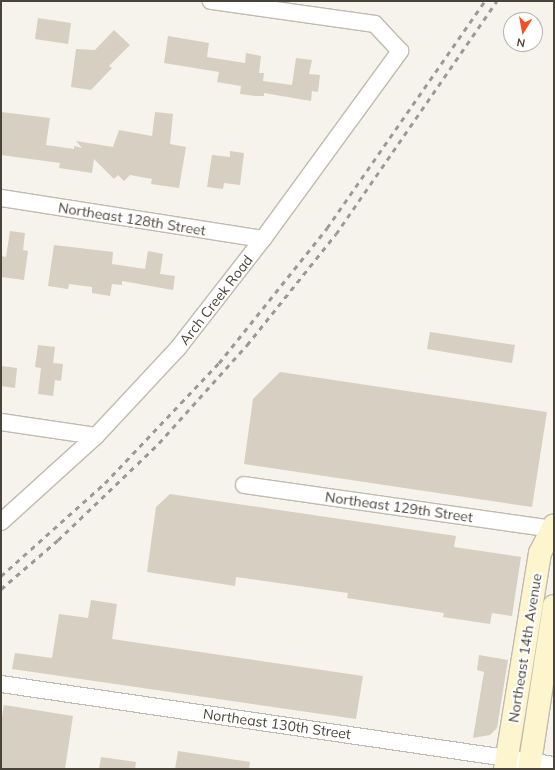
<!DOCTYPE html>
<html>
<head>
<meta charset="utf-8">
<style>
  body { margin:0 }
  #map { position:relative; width:555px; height:770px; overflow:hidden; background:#f5f3eb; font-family:Mulish,sans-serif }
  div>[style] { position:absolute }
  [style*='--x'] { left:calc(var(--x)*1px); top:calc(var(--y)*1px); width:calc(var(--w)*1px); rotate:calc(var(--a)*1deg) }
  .building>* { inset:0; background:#d7cfc1 }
  .roads { filter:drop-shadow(1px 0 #c1bbae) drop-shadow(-1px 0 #c1bbae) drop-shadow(0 1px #c1bbae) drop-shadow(0 -1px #c1bbae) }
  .street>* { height:16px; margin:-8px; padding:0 8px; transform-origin:8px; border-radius:8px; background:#fff }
  .secondary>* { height:22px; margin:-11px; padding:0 11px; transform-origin:11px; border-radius:11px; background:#fdf5cd }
  .rail>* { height:3px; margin-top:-1.5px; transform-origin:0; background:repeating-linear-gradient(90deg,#999 0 5px,transparent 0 10px) }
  span { translate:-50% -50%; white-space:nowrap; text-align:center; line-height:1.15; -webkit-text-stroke:4px #fff; paint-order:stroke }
  .street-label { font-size:14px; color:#494439 }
  .frame { position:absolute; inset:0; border:2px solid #494439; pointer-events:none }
  .north { position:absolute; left:503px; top:12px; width:40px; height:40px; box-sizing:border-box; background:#fff; border:1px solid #b6b4b0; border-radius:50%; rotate:191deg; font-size:11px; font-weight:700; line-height:16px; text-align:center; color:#494439 }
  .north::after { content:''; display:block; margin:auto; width:14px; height:18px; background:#f54f23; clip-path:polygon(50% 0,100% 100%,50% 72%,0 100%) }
</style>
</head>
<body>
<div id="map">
  <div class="building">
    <i style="clip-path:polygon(38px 18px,71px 23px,68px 44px,35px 39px)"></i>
    <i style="clip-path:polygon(114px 30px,130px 45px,109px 66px,112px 68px,91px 90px,71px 87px,76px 49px,95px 50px)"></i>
    <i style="clip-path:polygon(168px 36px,209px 43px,207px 57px,245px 63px,246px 53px,261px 56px,259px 73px,264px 73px,263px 81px,292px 85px,296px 58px,312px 60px,309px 74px,320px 75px,318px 92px,312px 91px,311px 101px,264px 93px,264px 96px,255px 96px,240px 94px,241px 86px,217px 82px,219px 72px,164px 63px)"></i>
    <i style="clip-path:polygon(1px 112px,50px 118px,46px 145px,74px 149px,74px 146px,82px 148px,76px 141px,113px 147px,119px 130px,152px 136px,155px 112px,173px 114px,170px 144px,186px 147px,179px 188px,151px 184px,152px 179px,130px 175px,124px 181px,118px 175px,114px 179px,94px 159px,92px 173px,59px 168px,60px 163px,1px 155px)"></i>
    <i style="clip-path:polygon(230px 151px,244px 153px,240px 185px,224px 183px,223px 189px,207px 187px,212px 155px,230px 157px)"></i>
    <i style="clip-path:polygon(10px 231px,25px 233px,23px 250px,28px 251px,24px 280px,1px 277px,1px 256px,6px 257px)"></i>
    <i style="clip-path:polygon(54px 245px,113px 252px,112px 264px,145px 269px,148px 251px,163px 254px,160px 274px,175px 276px,173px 290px,122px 281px,122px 285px,112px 284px,110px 296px,92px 293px,92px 287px,69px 284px,68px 289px,48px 286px)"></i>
    <i style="clip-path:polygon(430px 332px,515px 345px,512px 363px,427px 349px)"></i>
    <i style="clip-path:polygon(38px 345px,55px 347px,53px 363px,63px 364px,61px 381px,55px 380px,53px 396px,38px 394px,41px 368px,35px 367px)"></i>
    <i style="clip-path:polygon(1px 366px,17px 368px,15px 388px,1px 386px)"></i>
    <i style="clip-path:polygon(280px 372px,547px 412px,532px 507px,244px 464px,253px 399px)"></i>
    <i style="clip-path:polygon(170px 494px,456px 536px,454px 547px,521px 557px,512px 616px,492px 613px,490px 624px,443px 617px,444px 613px,347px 598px,348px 593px,236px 577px,235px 586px,147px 572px,156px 507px)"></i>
    <i style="clip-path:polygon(91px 600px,117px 604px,112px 639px,363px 676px,356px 719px,12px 669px,15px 653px,52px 658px,59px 614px,88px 618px)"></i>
    <i style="clip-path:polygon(479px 655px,508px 660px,497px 728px,490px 735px,473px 738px,484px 672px,477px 670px)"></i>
    <i style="clip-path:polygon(4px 705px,73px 716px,65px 769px,1px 769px,1px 723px)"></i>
    <i style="clip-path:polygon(178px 751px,250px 762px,249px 769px,175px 769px)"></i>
    <i style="clip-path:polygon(101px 757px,136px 762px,135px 769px,99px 769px)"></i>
  </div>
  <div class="roads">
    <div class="street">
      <i style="--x:1;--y:198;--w:265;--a:8.9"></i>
      <i style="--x:1;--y:422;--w:96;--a:8.4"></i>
      <i style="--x:244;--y:485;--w:313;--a:8.1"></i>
      <i style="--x:1;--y:522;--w:128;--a:-42.2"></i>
      <i style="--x:96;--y:436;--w:120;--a:-47"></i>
      <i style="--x:178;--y:348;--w:138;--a:-52.1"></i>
      <i style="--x:263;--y:239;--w:233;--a:-53.9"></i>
      <i style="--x:400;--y:51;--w:37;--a:-133"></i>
      <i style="--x:375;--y:24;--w:166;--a:-172"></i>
      <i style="--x:1;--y:684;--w:559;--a:8.33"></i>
    </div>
    <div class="secondary">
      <i style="--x:505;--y:769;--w:219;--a:-80.8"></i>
      <i style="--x:540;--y:553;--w:31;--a:-63"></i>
      <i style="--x:529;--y:769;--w:165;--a:-81.3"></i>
    </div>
  </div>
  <div class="rail">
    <i style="--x:1;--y:576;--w:140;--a:-41.8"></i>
    <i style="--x:105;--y:483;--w:166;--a:-46.5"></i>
    <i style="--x:219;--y:363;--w:173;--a:-51.3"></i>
    <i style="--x:327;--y:228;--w:277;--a:-55.2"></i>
    <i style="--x:1;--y:589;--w:75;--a:-40.7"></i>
    <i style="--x:58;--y:540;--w:140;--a:-43.8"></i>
    <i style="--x:159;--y:443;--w:132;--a:-48.1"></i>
    <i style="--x:247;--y:345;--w:142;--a:-51.3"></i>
    <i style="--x:336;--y:234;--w:283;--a:-55.4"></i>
  </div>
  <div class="street-label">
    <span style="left:132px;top:219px;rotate:9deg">Northeast 128th Street</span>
    <span style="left:216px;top:300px;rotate:-52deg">Arch Creek Road</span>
    <span style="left:399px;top:507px;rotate:8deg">Northeast 129th Street</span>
    <span style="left:525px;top:648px;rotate:-81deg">Northeast 14th Avenue</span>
    <span style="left:277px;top:724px;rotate:8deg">Northeast 130th Street</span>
  </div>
  <div class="frame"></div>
  <div class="north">N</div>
</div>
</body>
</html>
